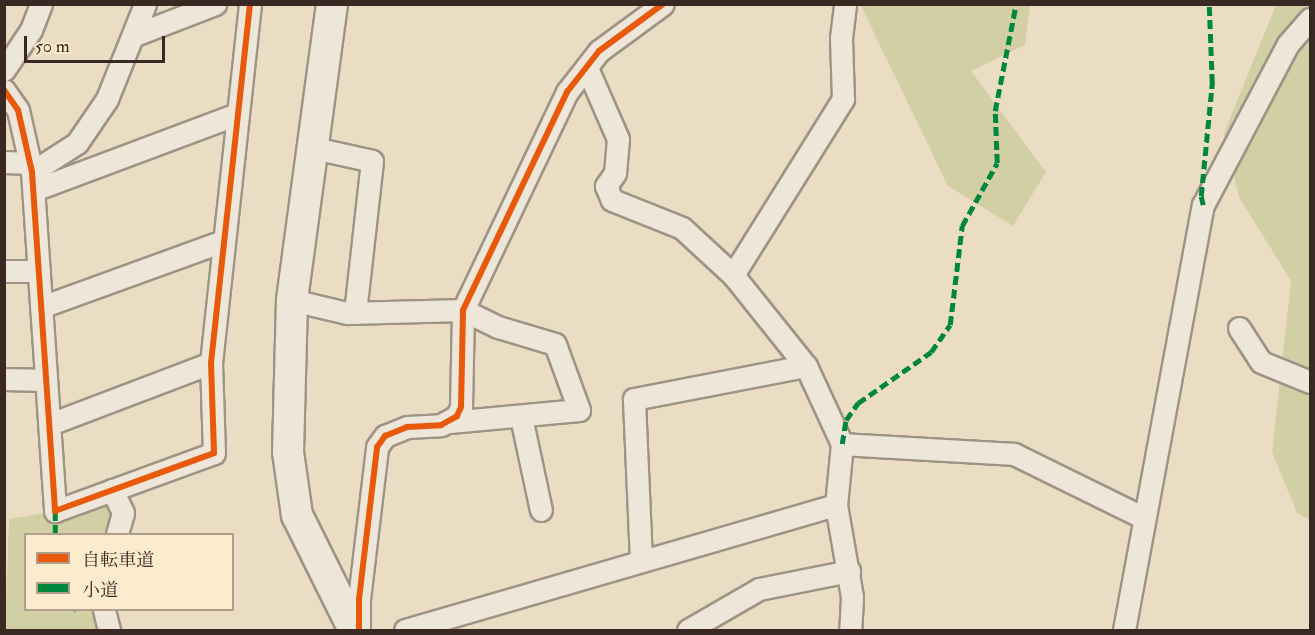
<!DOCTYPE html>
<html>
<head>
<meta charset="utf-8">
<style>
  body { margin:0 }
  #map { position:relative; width:1315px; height:635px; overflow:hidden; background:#ebddc3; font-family:"IM FELL Double Pica","Noto Serif JP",serif }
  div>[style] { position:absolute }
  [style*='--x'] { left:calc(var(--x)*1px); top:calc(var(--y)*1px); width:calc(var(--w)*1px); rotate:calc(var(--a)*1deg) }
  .green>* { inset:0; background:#d2cfa5 }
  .roads { filter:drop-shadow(2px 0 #9e9485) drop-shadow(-2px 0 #9e9485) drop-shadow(0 2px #9e9485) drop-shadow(0 -2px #9e9485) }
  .street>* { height:21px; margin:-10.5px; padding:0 10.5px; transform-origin:10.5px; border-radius:10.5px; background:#ede6d9 }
  .secondary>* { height:30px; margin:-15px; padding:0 15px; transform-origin:15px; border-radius:15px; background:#ede6d9 }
  .quiet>* { height:4.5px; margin-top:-2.25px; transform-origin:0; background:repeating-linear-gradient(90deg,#00873e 0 9px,transparent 0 13.5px) }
  .cycleway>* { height:6px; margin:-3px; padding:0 3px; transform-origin:3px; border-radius:3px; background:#e8590c }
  span { translate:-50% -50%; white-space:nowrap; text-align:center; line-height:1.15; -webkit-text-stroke:4.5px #fcecce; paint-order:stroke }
  .frame { position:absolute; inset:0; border:6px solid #3a2923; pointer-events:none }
  .legend { position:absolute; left:24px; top:533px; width:210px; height:78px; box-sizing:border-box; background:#fcecce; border:2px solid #ae9e8a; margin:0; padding:8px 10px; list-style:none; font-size:18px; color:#3a2923 }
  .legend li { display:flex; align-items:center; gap:12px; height:30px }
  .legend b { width:30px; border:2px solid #ae9e8a }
  .scale { position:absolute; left:24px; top:36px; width:141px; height:27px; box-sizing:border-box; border:3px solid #3a2923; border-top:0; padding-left:8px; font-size:18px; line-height:21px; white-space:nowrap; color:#3a2923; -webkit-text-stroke:4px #fcecce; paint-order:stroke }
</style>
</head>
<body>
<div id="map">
  <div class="green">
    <i style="clip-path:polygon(860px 4px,1030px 5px,1025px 45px,971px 71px,1046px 172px,1013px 226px,948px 186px)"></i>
    <i style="clip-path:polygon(1276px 5px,1310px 5px,1310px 520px,1297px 513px,1272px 452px,1291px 281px,1239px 197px,1224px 133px)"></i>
    <i style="clip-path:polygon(112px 490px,119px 534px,26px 534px,26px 610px,104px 610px,109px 630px,5px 630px,9px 519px,55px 511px)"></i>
  </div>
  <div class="roads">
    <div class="street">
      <i style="--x:135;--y:35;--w:86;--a:-21.2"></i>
      <i style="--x:587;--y:68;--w:77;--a:66.4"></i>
      <i style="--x:618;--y:139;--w:34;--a:95"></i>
      <i style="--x:615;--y:173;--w:16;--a:125"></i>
      <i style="--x:606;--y:186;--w:15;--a:67"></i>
      <i style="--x:612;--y:200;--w:75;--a:21.8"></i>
      <i style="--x:682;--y:228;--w:69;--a:42.7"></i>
      <i style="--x:733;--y:275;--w:117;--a:51.3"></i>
      <i style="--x:806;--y:366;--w:86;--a:65.2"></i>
      <i style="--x:842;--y:444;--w:61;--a:95.6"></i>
      <i style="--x:836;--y:505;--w:93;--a:80.1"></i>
      <i style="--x:852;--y:597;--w:33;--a:93"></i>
      <i style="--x:4;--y:70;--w:48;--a:-56"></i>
      <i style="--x:31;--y:30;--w:28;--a:-69"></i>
      <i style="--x:4;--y:90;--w:24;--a:55"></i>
      <i style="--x:18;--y:110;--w:64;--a:77.3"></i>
      <i style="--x:32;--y:172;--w:340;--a:86.1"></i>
      <i style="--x:55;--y:511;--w:169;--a:-20"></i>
      <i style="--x:214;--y:453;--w:90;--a:-91.9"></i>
      <i style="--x:211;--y:363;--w:361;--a:-83.8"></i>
      <i style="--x:314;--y:148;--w:59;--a:12.6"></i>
      <i style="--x:372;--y:161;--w:153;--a:96.4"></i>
      <i style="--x:4;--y:162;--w:26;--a:2"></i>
      <i style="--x:32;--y:172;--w:54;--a:-32.8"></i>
      <i style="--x:77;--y:143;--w:53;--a:-55.7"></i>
      <i style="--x:107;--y:99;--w:102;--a:-68.2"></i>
      <i style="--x:34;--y:190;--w:215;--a:-20.5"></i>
      <i style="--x:4;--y:271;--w:35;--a:0"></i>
      <i style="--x:733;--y:275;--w:208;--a:-58"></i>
      <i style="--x:843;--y:99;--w:61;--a:-91.9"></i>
      <i style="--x:841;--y:38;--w:34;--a:-83"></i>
      <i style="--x:292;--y:300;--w:57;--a:13.3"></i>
      <i style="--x:347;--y:313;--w:116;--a:-1.5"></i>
      <i style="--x:463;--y:310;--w:39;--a:26"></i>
      <i style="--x:498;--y:327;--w:59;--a:16.6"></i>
      <i style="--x:555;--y:344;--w:70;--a:70"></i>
      <i style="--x:579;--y:410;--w:130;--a:174.7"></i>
      <i style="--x:41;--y:307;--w:194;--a:-19.9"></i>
      <i style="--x:1239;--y:328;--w:40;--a:57.1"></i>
      <i style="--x:1261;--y:362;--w:53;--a:22.2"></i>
      <i style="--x:4;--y:379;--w:42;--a:1.4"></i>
      <i style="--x:521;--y:417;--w:95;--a:77.9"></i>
      <i style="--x:50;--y:424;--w:172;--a:-20.8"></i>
      <i style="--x:842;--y:444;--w:172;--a:3.3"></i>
      <i style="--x:1014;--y:454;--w:145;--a:26.2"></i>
      <i style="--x:112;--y:490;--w:25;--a:64"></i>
      <i style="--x:123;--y:513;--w:22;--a:106"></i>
      <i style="--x:641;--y:561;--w:162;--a:-92.5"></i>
      <i style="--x:634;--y:399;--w:175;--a:-10.9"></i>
      <i style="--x:104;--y:610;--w:21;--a:76"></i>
      <i style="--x:359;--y:630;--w:31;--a:-90"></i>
      <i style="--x:359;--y:599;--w:153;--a:-83.2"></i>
      <i style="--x:377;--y:447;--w:14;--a:-54"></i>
      <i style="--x:385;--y:436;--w:24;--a:-22"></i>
      <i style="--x:407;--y:427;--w:34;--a:-3"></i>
      <i style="--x:441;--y:425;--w:18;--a:-29"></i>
      <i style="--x:457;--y:416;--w:10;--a:-66"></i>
      <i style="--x:461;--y:407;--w:97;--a:-88.8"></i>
      <i style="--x:463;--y:310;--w:242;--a:-64.5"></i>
      <i style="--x:567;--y:92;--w:52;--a:-52"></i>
      <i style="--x:599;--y:51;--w:79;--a:-36.3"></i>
      <i style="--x:405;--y:630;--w:449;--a:-16.2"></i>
      <i style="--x:688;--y:630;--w:82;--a:-30"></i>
      <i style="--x:759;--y:589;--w:92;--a:-11.3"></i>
      <i style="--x:1124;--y:630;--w:432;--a:-79.5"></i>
      <i style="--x:1203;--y:205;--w:182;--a:-62.2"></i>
      <i style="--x:1288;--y:44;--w:33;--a:-49"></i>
    </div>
    <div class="secondary">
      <i style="--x:332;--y:4;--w:299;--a:97.7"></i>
      <i style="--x:292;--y:300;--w:152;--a:91.5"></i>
      <i style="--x:288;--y:452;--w:64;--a:81.9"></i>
      <i style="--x:297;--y:515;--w:128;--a:63.6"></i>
    </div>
  </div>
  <div class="quiet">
    <i style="--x:1203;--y:205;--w:9;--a:-103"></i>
    <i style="--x:1201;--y:196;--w:114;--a:-84.4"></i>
    <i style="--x:1212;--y:83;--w:79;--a:-92.2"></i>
    <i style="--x:842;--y:444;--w:24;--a:-81"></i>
    <i style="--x:846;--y:420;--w:21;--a:-55"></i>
    <i style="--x:858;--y:403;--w:89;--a:-34.9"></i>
    <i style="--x:931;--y:352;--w:33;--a:-55"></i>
    <i style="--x:950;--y:325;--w:100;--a:-83.1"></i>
    <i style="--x:962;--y:226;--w:72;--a:-60.9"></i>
    <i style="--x:997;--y:163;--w:52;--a:-92.2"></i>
    <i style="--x:995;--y:111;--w:109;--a:-78.9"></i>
    <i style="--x:55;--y:534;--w:23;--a:-90"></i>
    <i style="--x:74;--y:610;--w:1;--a:0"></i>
  </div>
  <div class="cycleway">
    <i style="--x:4;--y:90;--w:24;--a:55"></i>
    <i style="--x:18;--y:110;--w:64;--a:77.3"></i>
    <i style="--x:32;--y:172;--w:340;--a:86.1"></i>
    <i style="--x:55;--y:511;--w:169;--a:-20"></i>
    <i style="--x:214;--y:453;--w:90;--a:-91.9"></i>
    <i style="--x:211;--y:363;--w:361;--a:-83.8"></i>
    <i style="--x:359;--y:630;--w:31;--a:-90"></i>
    <i style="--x:359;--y:599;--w:153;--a:-83.2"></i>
    <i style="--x:377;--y:447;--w:14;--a:-54"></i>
    <i style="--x:385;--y:436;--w:24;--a:-22"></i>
    <i style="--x:407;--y:427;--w:34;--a:-3"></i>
    <i style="--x:441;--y:425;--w:18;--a:-29"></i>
    <i style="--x:457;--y:416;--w:10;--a:-66"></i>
    <i style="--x:461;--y:407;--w:97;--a:-88.8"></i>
    <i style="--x:463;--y:310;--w:242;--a:-64.5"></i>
    <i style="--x:567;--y:92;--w:52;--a:-52"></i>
    <i style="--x:599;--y:51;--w:79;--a:-36.3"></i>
  </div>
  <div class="frame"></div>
  <ul class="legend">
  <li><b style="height:8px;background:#e8590c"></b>自転車道</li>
  <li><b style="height:8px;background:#00873e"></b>小道</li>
  </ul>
  <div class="scale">50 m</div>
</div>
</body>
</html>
